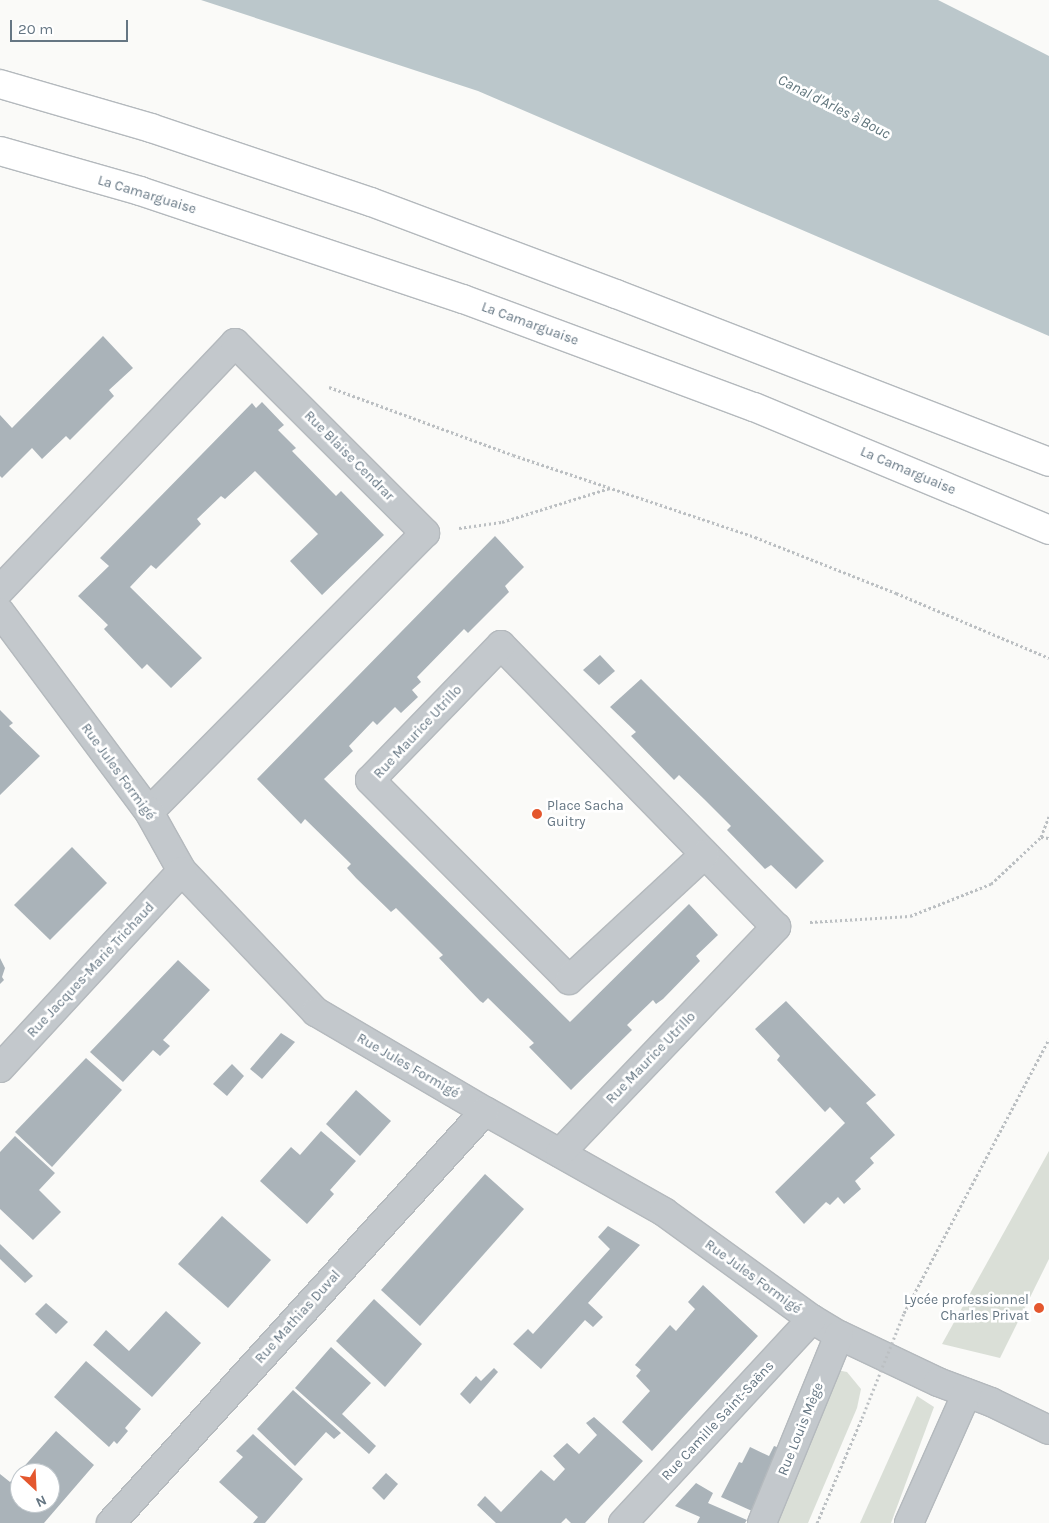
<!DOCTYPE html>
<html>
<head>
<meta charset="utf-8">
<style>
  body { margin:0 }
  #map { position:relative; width:1049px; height:1523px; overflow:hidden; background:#fafaf8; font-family:Karla,sans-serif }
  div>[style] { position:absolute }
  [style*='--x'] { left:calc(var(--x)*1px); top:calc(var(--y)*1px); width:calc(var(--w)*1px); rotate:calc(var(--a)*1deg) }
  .green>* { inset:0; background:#dadfd7 }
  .water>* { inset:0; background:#bbc7cb }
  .building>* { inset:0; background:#aab3b9 }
  .path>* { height:3px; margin-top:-1.5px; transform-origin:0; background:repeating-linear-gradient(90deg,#bbbfc2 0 2.5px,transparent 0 5px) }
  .roads { filter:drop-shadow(1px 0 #b4b9bd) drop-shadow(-1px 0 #b4b9bd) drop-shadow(0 1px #b4b9bd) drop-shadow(0 -1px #b4b9bd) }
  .street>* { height:28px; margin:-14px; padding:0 14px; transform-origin:14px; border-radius:14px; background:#c3c8cc }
  .highway>* { height:28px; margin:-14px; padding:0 14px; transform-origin:14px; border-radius:14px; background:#fff }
  .path-bridge>* { height:3px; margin-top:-1.5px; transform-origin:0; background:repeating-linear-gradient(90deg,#bbbfc2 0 2.5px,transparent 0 5px) }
  .dots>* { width:14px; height:14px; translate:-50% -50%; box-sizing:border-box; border:2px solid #fff; border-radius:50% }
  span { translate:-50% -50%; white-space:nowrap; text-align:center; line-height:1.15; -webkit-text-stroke:5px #fff; paint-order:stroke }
  .street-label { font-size:14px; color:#657683 }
  .poi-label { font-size:14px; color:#657683 }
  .left { translate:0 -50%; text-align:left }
  .right { translate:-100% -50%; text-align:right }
  .water-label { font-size:15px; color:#60757c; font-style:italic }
  .north { position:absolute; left:10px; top:1463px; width:50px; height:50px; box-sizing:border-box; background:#fff; border:1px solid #c1c8cd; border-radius:50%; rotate:155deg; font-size:14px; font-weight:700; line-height:20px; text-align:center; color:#657683 }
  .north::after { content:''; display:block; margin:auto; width:18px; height:22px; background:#e4572e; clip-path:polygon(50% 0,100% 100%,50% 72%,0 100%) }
  .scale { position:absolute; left:10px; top:20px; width:118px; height:22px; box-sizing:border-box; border:2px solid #657683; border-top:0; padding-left:6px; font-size:15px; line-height:18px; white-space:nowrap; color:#657683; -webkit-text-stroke:4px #fff; paint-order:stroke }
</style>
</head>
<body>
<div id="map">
  <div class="green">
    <i style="clip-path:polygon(1049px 1151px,1049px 1259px,1000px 1358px,942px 1344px)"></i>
    <i style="clip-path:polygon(837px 1370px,847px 1372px,861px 1389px,857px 1408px,808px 1523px,772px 1523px)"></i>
    <i style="clip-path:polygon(917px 1396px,934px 1407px,891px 1523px,860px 1523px)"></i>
  </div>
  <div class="water">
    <i style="clip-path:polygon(201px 0,938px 0,1049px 56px,1049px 336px,478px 91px)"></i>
  </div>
  <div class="building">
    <i style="clip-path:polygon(103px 336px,133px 368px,109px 390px,114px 396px,70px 440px,66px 436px,42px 459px,32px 448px,2px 478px,0 476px,0 415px,12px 428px)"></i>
    <i style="clip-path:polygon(262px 402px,284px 425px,278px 430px,296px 448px,292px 451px,336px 496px,341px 491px,384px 535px,322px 595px,290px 561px,318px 534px,255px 471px,225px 499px,221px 496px,197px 519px,201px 524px,156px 569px,151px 565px,130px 587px,202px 658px,171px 688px,147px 664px,142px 669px,104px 629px,108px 625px,78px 596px,109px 566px,100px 558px,252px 403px,256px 408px)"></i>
    <i style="clip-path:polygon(495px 536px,524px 567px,505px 586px,509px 592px,468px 633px,464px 629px,417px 677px,421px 682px,412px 690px,418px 697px,401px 713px,395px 707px,377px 725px,373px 721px,349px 746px,353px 751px,324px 779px,570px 1022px,689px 904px,718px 935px,696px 956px,700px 961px,663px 999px,656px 1004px,653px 1000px,627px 1025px,632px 1030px,571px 1090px,529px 1047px,534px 1043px,488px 998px,483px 1003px,480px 1001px,439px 958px,443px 955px,396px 908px,391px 912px,356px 878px,347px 868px,351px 864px,305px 819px,301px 824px,257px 779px)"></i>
    <i style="clip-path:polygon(600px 655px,615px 671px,599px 685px,583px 670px)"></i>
    <i style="clip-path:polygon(641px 679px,824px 861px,796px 889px,771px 865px,765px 869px,727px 830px,731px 826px,704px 799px,679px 775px,674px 780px,631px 736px,636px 732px,610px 707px)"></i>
    <i style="clip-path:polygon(0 710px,13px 723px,9px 726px,40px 756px,0 795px)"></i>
    <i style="clip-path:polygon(72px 847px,107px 883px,50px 940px,14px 905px)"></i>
    <i style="clip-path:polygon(0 958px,5px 968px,2px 977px,4px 980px,0 984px)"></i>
    <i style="clip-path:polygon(178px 960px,210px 990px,163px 1040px,170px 1046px,160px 1056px,153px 1050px,123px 1082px,90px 1052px)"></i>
    <i style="clip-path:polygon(786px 1001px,876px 1095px,866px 1103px,895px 1135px,870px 1158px,874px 1163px,855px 1181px,861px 1189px,844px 1204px,838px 1197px,830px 1205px,826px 1202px,804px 1224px,775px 1192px,845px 1123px,830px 1107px,825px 1112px,777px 1060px,780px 1056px,755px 1029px)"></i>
    <i style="clip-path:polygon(281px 1033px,295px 1042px,262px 1079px,250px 1069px)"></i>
    <i style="clip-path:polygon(86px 1058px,122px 1090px,52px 1167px,15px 1132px)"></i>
    <i style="clip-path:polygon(232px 1064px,244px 1076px,227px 1096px,213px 1084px)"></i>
    <i style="clip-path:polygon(356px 1090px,391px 1121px,360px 1156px,326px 1124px)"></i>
    <i style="clip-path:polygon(321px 1131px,356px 1161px,330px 1190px,334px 1194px,307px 1224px,260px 1181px,291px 1147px,300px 1155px)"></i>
    <i style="clip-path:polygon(15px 1136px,55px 1173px,39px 1190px,61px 1212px,33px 1240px,0 1209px,0 1152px)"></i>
    <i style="clip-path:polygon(485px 1174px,524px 1209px,420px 1326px,381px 1290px)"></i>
    <i style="clip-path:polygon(222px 1216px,271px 1260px,228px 1308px,178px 1264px)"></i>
    <i style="clip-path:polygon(608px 1226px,640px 1245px,588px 1303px,603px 1317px,593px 1327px,585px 1320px,541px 1369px,513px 1344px,528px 1329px,533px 1334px,610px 1249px,598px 1237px)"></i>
    <i style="clip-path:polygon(0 1244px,33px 1276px,25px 1283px,0 1259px)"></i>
    <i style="clip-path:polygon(703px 1285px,758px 1336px,652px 1451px,622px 1422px,650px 1391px,636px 1376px,641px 1370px,635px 1365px,670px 1325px,676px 1331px,695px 1309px,688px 1302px)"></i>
    <i style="clip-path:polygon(374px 1299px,422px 1344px,385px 1387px,336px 1341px)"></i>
    <i style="clip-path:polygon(46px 1303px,68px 1322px,56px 1334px,35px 1314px)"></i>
    <i style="clip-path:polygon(166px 1311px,201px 1343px,152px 1397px,93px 1345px,106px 1330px,129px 1351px)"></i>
    <i style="clip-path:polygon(331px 1347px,371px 1383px,342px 1414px,376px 1446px,369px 1454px,295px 1388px)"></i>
    <i style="clip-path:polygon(86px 1361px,141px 1409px,125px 1428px,128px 1431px,117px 1444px,114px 1441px,109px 1447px,54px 1397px)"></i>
    <i style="clip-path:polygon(494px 1368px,498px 1372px,470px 1404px,460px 1394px,476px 1376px,481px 1381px)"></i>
    <i style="clip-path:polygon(293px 1390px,341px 1433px,334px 1439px,326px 1432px,295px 1466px,257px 1429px)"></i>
    <i style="clip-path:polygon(594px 1417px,643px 1461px,585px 1523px,571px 1523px,566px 1518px,561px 1523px,496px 1523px,477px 1505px,485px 1496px,501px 1512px,541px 1470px,554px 1481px,565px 1469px,553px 1456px,567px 1443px,579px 1454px,597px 1435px,586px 1423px)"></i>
    <i style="clip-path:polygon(evenodd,56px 1431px,94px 1465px,44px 1523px,0 1523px,0 1474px,10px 1482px,56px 1431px,20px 1473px,50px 1473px,50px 1503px,20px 1503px,20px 1473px)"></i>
    <i style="clip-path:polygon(253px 1434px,303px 1479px,265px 1523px,253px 1523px,258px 1517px,219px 1482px,243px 1457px,236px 1451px)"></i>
    <i style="clip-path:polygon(774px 1446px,780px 1448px,752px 1511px,721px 1497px,739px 1462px,742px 1463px,750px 1447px,769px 1456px)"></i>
    <i style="clip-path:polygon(386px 1473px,398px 1484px,384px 1500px,372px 1488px)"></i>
    <i style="clip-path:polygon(696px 1483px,713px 1493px,708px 1503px,747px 1520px,745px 1523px,697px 1523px,700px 1517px,675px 1506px)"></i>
  </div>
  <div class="path">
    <i style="--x:329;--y:387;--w:196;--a:20.3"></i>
    <i style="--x:513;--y:455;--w:256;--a:18.7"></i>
    <i style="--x:755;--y:537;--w:152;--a:21.7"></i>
    <i style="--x:896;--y:593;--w:166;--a:23"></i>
    <i style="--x:459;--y:528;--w:43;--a:-7.9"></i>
    <i style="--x:502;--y:522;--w:113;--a:-17.5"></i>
    <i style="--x:1041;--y:837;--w:22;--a:-69"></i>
    <i style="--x:810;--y:922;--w:100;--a:-3.4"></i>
    <i style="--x:910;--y:916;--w:87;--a:-21.6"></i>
    <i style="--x:991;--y:884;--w:69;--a:-43.2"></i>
    <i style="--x:1041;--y:837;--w:8;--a:7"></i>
    <i style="--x:904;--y:1313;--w:310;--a:-62.1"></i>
    <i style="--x:817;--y:1523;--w:114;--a:-66.8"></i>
  </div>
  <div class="roads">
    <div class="street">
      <i style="--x:0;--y:590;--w:341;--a:-46.4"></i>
      <i style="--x:235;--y:343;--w:269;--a:45"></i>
      <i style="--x:425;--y:533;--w:392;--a:134.7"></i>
      <i style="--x:0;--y:612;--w:249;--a:53.3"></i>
      <i style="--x:149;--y:812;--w:68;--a:60.8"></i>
      <i style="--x:182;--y:871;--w:195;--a:46.5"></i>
      <i style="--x:316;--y:1012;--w:196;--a:30.4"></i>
      <i style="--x:485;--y:1111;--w:206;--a:29.4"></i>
      <i style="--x:664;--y:1212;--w:183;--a:35.9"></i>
      <i style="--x:812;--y:1319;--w:31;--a:31"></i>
      <i style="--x:839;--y:1335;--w:110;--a:25.4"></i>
      <i style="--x:938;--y:1382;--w:57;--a:20.7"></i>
      <i style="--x:991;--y:1402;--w:64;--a:25.8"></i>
      <i style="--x:0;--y:1068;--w:268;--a:-47.3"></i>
      <i style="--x:560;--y:1153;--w:313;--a:-46.3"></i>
      <i style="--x:776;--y:927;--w:394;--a:-134.3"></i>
      <i style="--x:501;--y:645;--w:188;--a:134.1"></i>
      <i style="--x:370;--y:780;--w:282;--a:45.1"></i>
      <i style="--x:569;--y:980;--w:185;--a:-42.8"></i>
      <i style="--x:111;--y:1523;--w:556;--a:-47.77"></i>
      <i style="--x:623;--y:1523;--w:278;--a:-47.2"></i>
      <i style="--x:762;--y:1523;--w:203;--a:-67.7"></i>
      <i style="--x:909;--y:1523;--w:142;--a:-66"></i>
    </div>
    <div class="highway">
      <i style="--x:0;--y:84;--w:157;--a:16.2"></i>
      <i style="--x:151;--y:128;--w:232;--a:18.6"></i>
      <i style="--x:371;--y:202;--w:262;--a:20.6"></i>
      <i style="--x:616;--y:294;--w:464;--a:21.2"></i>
      <i style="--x:0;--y:151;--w:146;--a:15.9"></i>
      <i style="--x:140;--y:191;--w:341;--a:18.5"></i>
      <i style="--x:463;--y:299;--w:310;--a:20.4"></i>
      <i style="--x:754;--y:407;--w:320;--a:22.6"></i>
    </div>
  </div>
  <div class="path-bridge">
    <i style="--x:862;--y:1418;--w:113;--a:-68.2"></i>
  </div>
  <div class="dots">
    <i style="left:537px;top:814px;background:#e4572e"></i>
    <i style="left:1039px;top:1308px;background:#e4572e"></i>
  </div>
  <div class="street-label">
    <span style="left:147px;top:195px;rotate:17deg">La Camarguaise</span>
    <span style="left:530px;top:324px;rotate:20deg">La Camarguaise</span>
    <span style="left:349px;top:456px;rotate:45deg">Rue Blaise Cendrar</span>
    <span style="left:908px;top:471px;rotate:23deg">La Camarguaise</span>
    <span style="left:418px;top:732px;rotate:-47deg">Rue Maurice Utrillo</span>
    <span style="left:118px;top:772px;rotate:54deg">Rue Jules Formigé</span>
    <span style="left:91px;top:970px;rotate:-47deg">Rue Jacques-Marie Trichaud</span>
    <span style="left:651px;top:1058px;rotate:-46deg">Rue Maurice Utrillo</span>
    <span style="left:408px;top:1066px;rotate:30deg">Rue Jules Formigé</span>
    <span style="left:753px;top:1277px;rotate:36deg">Rue Jules Formigé</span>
    <span style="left:298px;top:1317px;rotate:-48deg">Rue Mathias Duval</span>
    <span style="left:718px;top:1421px;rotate:-47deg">Rue Camille Saint-Saëns</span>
    <span style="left:801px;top:1429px;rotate:-68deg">Rue Louis Mège</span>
  </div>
  <div class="poi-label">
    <span class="left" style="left:547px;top:814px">Place Sacha<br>Guitry</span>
    <span class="right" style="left:1029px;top:1308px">Lycée professionnel<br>Charles Privat</span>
  </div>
  <div class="water-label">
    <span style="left:834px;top:107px;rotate:27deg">Canal d'Arles à Bouc</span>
  </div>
  <div class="north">N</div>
  <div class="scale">20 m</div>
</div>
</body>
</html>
